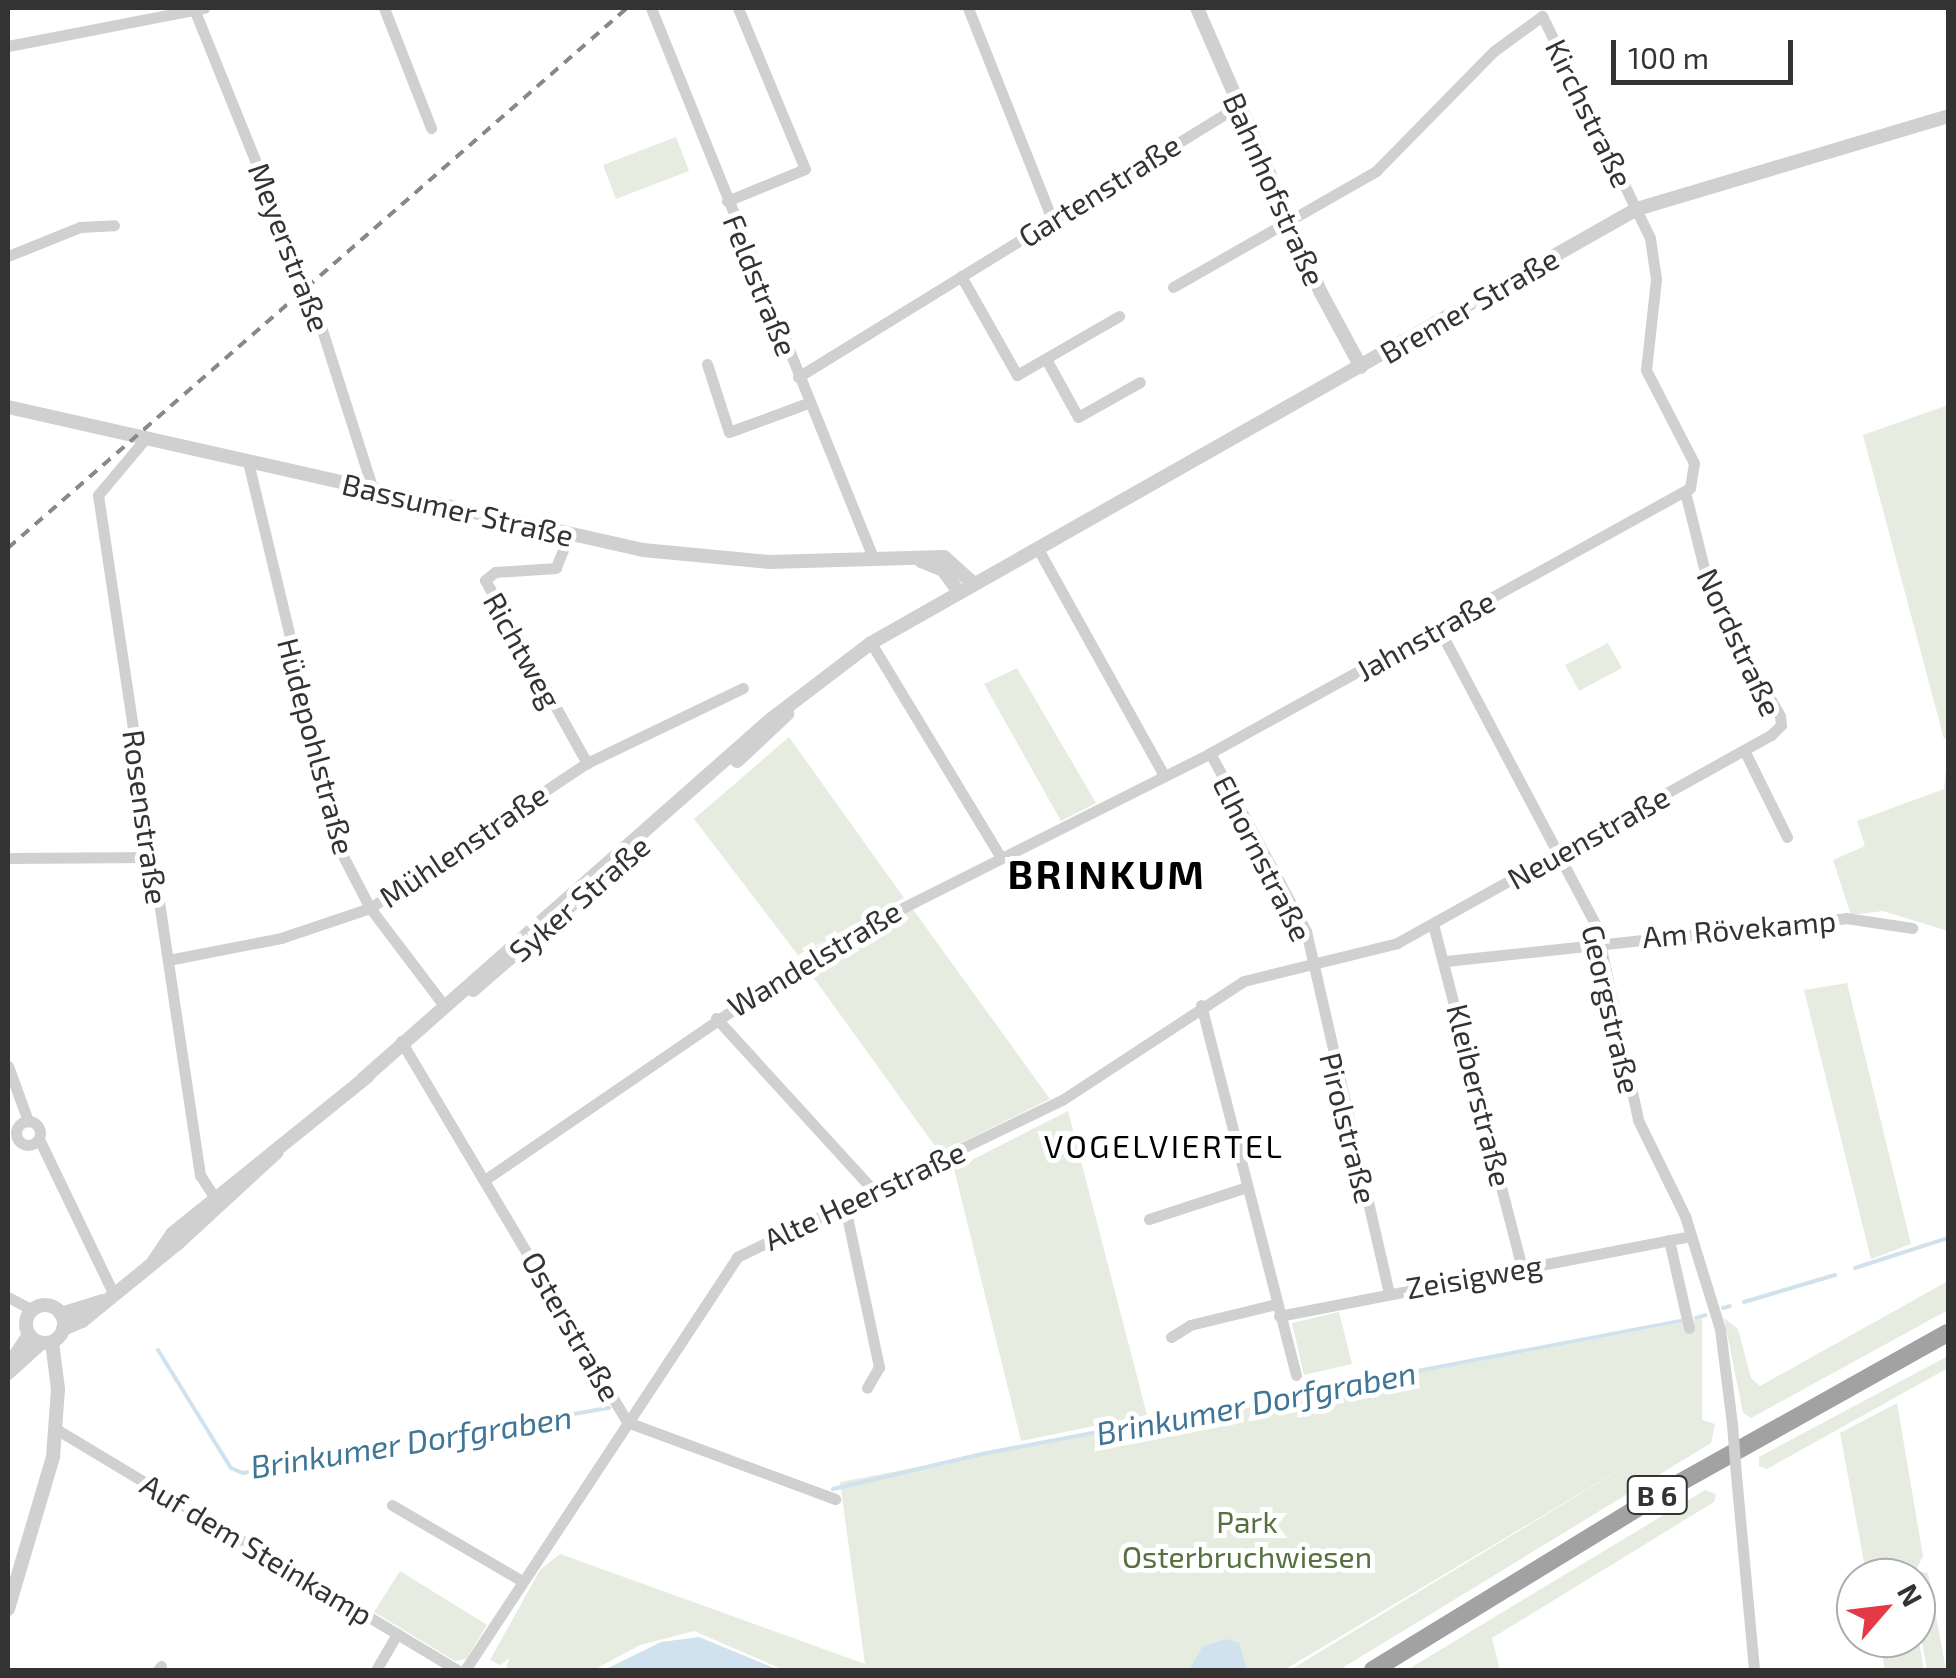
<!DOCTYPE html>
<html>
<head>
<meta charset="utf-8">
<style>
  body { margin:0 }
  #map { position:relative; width:1956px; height:1678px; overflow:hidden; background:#fff; font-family:"Exo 2",sans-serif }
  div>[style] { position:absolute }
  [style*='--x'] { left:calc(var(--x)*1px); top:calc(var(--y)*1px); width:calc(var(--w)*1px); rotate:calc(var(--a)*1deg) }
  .green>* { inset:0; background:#e6ecdf }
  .water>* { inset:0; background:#cfe2ee }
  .stream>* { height:4px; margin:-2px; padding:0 2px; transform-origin:2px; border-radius:2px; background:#cfe2ee }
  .minor>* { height:11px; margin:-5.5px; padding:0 5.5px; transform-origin:5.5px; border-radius:5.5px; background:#d0d0d0 }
  .minor>.ring { margin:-5.5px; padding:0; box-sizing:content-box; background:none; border:11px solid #d0d0d0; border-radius:50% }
  .tertiary>* { height:14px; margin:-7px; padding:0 7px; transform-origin:7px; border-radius:7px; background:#d0d0d0 }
  .tertiary>.ring { margin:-7px; padding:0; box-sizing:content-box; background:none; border:14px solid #d0d0d0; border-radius:50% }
  .trunk>* { height:18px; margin:-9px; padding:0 9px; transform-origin:9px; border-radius:9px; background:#a2a2a2 }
  .rail>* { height:4px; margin-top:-2px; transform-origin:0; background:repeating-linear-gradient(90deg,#888 0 10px,transparent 0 18px) }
  .minor-bridge>* { height:11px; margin:-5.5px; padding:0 5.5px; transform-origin:5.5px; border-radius:5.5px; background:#d0d0d0 }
  span { translate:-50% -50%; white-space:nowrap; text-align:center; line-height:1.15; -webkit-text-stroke:10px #fff; paint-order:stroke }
  .shield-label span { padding:2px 8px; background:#fff; border:2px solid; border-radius:8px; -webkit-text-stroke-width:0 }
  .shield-label { font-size:28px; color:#333; font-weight:700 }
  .street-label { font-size:30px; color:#333 }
  .park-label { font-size:30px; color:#56703f }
  .neighbourhood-label { font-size:32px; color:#000; letter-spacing:2.5px }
  .water-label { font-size:32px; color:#3f7597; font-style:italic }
  .district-label { font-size:40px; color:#000; font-weight:700; letter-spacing:2.5px }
  .frame { position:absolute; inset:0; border:10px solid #333; pointer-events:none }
  .north { position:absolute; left:1836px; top:1558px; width:100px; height:100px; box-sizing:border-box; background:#fff; border:2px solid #adadad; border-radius:50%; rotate:62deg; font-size:28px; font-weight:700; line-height:40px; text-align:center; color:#333 }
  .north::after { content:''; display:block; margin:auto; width:35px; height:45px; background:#e63946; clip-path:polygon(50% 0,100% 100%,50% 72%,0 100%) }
  .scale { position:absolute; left:1611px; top:40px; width:182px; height:45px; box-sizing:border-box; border:5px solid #333; border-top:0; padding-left:12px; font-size:30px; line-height:35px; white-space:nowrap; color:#333; -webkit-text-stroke:8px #fff; paint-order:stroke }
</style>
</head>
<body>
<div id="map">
  <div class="green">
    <i style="clip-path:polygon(676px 137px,689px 171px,616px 199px,603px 165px)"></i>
    <i style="clip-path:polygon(1948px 405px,1948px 738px,1944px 739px,1863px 435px)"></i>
    <i style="clip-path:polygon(1608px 643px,1622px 668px,1579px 691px,1565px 665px)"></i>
    <i style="clip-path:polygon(1017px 668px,1096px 803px,1061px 821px,984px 684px)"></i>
    <i style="clip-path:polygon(789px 737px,904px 898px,798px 955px,694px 819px)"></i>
    <i style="clip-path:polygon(1948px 750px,1948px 931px,1883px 911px,1851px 915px,1833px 860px,1865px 846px,1857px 821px,1944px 789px)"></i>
    <i style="clip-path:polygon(912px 908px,1050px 1099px,940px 1153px,806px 967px)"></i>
    <i style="clip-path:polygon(1847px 983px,1911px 1244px,1871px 1259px,1804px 990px)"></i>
    <i style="clip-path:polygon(1068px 1111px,1147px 1415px,1021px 1441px,954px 1169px)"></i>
    <i style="clip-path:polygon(1948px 1281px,1948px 1310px,1751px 1418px,1743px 1413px,1724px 1318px,1738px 1329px,1751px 1378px,1760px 1386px)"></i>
    <i style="clip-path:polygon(1339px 1312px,1352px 1364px,1304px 1375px,1292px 1323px)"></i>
    <i style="clip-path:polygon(1702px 1319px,1702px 1420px,1715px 1424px,1711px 1443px,1339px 1670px,1290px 1670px,1641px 1457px,1284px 1670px,784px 1670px,694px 1631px,640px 1645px,594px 1670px,505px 1670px,510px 1658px,500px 1665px,490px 1660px,540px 1570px,560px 1554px,865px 1664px,840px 1482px)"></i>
    <i style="clip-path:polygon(1948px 1356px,1948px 1368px,1767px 1469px,1759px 1466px,1759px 1457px)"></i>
    <i style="clip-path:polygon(1897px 1403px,1923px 1556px,1912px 1578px,1867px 1578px,1840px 1433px)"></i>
    <i style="clip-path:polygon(1705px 1490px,1716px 1494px,1714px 1502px,1492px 1638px,1500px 1670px,1407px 1670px)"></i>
    <i style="clip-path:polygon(400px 1571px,487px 1625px,466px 1659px,455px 1661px,374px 1612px)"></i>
    <i style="clip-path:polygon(1921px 1572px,1928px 1573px,1946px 1670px,1927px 1670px,1916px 1610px)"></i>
    <i style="clip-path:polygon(1916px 1625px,1924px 1670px,1885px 1670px,1879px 1638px,1916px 1638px)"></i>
  </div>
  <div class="water">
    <i style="clip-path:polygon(699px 1637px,779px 1670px,604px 1670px,661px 1642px)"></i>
    <i style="clip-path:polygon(1227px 1639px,1239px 1643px,1247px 1670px,1189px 1670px,1203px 1646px)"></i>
  </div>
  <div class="stream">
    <i style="--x:1855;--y:1268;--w:98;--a:-17.9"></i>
    <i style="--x:1744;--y:1302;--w:95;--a:-16.5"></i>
    <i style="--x:1723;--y:1308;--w:7;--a:-16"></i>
    <i style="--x:1696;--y:1318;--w:10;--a:-17"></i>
    <i style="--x:158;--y:1350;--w:139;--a:58.3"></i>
    <i style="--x:231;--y:1468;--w:13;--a:23"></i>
    <i style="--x:243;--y:1473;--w:372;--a:-10.1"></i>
    <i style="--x:833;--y:1489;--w:153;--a:-13.2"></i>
    <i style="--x:982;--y:1454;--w:711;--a:-10.79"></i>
  </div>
  <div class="minor">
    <i style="--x:384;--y:8;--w:129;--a:68.6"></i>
    <i style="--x:651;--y:8;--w:595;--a:68"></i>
    <i style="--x:968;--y:8;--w:227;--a:68.3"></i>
    <i style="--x:194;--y:9;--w:323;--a:68"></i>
    <i style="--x:315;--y:308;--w:191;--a:72.3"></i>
    <i style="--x:8;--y:46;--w:200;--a:-11"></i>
    <i style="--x:727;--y:201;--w:84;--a:-22.3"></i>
    <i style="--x:805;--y:169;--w:174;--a:-112.6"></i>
    <i style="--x:8;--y:256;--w:78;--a:-21.9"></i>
    <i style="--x:80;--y:227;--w:34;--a:-3"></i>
    <i style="--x:961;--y:276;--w:114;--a:60.5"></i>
    <i style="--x:1017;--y:375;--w:118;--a:-30"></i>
    <i style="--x:1173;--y:287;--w:234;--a:-29.7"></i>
    <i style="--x:1376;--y:171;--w:168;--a:-45.5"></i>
    <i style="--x:1494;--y:51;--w:59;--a:-36.1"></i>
    <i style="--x:1046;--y:359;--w:66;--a:61.1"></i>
    <i style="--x:1078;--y:417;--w:71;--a:-29.4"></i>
    <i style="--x:707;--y:364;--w:71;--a:72.1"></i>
    <i style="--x:729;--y:432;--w:84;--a:-20.2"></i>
    <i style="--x:798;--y:377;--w:517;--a:-31.63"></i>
    <i style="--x:145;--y:439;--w:73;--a:130"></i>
    <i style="--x:98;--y:495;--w:688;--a:81.47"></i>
    <i style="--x:200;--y:1175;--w:33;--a:57"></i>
    <i style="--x:248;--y:462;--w:403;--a:76.5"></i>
    <i style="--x:342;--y:854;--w:61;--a:62.6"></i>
    <i style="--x:370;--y:908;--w:121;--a:52.8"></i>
    <i style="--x:569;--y:535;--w:35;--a:112"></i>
    <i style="--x:556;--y:568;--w:61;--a:176.2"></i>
    <i style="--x:495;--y:572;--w:13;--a:141"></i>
    <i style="--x:485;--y:580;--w:210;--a:60.9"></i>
    <i style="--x:1038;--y:549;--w:257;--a:60.9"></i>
    <i style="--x:1438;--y:627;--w:337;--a:62.1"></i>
    <i style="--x:1596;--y:925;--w:199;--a:77.8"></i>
    <i style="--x:1638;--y:1120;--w:107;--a:63.9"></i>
    <i style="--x:1685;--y:1216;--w:118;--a:72.8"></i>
    <i style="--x:1720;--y:1329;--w:96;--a:82.8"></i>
    <i style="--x:871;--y:643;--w:249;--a:58.8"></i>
    <i style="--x:1744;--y:750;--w:97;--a:63.7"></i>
    <i style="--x:1210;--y:753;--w:202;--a:61.7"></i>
    <i style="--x:1306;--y:931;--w:370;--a:77.1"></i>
    <i style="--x:8;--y:858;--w:144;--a:-0.4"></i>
    <i style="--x:1433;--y:924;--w:355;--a:75.5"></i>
    <i style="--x:168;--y:960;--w:115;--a:-11"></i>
    <i style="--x:281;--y:938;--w:94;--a:-18.6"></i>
    <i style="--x:370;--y:908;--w:261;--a:-33.8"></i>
    <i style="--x:587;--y:763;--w:173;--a:-25.7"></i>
    <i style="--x:1446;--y:961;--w:402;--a:-6.1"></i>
    <i style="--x:1846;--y:918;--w:67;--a:8.6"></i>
    <i style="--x:1201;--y:1005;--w:382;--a:75.6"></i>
    <i style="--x:716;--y:1018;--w:237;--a:47.6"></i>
    <i style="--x:401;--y:1041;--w:443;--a:59.3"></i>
    <i style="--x:627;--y:1422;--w:222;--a:20.3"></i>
    <i style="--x:8;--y:1066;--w:59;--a:70"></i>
    <i class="ring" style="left:16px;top:1121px;width:13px;height:13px"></i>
    <i style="--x:39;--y:1139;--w:173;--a:64.3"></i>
    <i style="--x:486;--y:1179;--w:411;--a:-34.4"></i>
    <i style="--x:825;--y:947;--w:431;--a:-26.7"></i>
    <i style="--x:1210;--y:753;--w:548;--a:-28.9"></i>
    <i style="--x:1690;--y:488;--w:25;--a:-81"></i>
    <i style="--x:1694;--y:463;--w:105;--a:-117.3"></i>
    <i style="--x:1646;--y:370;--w:92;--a:-83.7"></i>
    <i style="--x:1656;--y:279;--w:41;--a:-98.3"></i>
    <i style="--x:1650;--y:238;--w:247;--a:-115.9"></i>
    <i style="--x:845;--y:1207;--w:164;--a:78"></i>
    <i style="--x:879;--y:1367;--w:24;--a:120"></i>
    <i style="--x:1149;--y:1219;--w:103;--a:-18.1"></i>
    <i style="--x:1669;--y:1240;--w:90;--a:77.2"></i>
    <i style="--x:8;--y:1297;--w:27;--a:28"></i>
    <i style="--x:1279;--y:1316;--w:419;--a:-11"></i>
    <i style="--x:1171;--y:1337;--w:22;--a:-32"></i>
    <i style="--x:1190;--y:1325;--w:89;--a:-13.7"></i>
    <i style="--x:56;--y:1429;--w:468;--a:31"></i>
    <i style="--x:1736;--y:1475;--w:196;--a:84.7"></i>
    <i style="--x:392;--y:1505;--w:151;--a:30.3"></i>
    <i style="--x:158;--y:1670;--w:5;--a:-53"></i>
    <i style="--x:376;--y:1670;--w:42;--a:-59.7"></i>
    <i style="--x:465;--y:1670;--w:495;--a:-56.6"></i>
    <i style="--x:737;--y:1257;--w:361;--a:-25.8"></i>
    <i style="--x:1062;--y:1100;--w:217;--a:-33.2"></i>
    <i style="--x:1244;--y:981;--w:158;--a:-13.9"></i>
    <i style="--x:1397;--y:943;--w:428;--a:-29.1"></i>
    <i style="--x:1771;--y:735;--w:14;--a:-45"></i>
    <i style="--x:1781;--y:725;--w:9;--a:-96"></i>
    <i style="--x:1780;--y:716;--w:142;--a:-119.4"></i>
    <i style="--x:1710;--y:592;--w:103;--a:-104"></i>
  </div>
  <div class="tertiary">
    <i style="--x:1197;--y:8;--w:311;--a:66.5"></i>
    <i style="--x:1321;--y:293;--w:84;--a:61.6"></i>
    <i style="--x:8;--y:407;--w:651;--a:12.69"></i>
    <i style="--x:643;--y:550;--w:127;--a:5.4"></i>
    <i style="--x:769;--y:562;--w:175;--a:-1.6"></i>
    <i style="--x:944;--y:557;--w:40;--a:42"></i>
    <i style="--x:921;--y:561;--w:24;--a:22"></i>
    <i style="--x:943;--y:570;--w:27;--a:54"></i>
    <i style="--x:737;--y:761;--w:69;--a:-43.2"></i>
    <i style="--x:473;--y:990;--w:168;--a:-40.9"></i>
    <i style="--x:363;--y:1079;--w:543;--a:-41.41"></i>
    <i style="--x:770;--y:720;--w:127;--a:-37.3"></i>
    <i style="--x:871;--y:643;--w:880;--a:-29.54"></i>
    <i style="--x:1637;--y:209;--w:325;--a:-16.6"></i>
    <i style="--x:154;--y:1261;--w:32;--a:-56"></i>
    <i style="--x:172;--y:1234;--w:252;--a:-38.9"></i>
    <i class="ring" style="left:26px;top:1305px;width:24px;height:24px"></i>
    <i style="--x:61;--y:1314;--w:44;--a:-17.2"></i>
    <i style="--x:63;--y:1329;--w:21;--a:-23"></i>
    <i style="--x:82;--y:1321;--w:124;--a:-39.1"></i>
    <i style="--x:178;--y:1243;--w:134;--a:-42.6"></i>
    <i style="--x:8;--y:1366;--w:37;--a:-56"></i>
    <i style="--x:8;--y:1373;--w:45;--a:-42.3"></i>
    <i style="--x:8;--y:1609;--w:159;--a:-73.5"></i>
    <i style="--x:53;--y:1457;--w:68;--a:-85.8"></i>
    <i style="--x:58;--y:1389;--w:47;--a:-97.3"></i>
  </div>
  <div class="trunk">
    <i style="--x:1373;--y:1670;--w:340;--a:-31.5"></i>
    <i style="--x:1663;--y:1492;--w:326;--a:-29.2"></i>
  </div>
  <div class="rail">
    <i style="--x:8;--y:548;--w:821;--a:-41.1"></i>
  </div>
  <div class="minor-bridge">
    <i style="--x:1732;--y:1424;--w:51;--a:85.5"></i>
  </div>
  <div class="shield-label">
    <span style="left:1657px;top:1495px">B 6</span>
  </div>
  <div class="street-label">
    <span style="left:1590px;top:113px;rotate:64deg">Kirchstraße</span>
    <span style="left:1275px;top:189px;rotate:66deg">Bahnhofstraße</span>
    <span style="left:1099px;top:190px;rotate:-32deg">Gartenstraße</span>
    <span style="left:290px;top:247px;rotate:69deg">Meyerstraße</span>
    <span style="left:761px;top:285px;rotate:68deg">Feldstraße</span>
    <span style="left:1469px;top:305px;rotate:-30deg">Bremer Straße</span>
    <span style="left:458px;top:509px;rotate:13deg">Bassumer Straße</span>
    <span style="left:1425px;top:635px;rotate:-29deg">Jahnstraße</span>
    <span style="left:1740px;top:642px;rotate:65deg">Nordstraße</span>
    <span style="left:523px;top:650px;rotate:61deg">Richtweg</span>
    <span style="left:317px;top:746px;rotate:75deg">Hüdepohlstraße</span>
    <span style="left:146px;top:817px;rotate:82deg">Rosenstraße</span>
    <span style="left:1588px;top:837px;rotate:-29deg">Neuenstraße</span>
    <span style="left:463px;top:845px;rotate:-34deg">Mühlenstraße</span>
    <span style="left:1263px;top:858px;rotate:63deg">Elhornstraße</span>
    <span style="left:579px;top:898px;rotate:-41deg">Syker Straße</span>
    <span style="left:1739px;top:928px;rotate:-5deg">Am Rövekamp</span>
    <span style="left:814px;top:958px;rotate:-31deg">Wandelstraße</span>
    <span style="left:1612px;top:1009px;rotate:77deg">Georgstraße</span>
    <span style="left:1480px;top:1095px;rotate:76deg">Kleiberstraße</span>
    <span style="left:1349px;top:1128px;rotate:76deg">Pirolstraße</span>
    <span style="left:864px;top:1195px;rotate:-25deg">Alte Heerstraße</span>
    <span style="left:1474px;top:1276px;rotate:-10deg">Zeisigweg</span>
    <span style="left:572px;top:1326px;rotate:60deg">Osterstraße</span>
    <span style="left:257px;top:1549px;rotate:31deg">Auf dem Steinkamp</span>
  </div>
  <div class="park-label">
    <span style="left:1247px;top:1538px">Park<br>Osterbruchwiesen</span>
  </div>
  <div class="neighbourhood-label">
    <span style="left:1164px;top:1145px">VOGELVIERTEL</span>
  </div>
  <div class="water-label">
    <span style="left:1256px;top:1402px;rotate:-11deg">Brinkumer Dorfgraben</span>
    <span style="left:411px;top:1441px;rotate:-9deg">Brinkumer Dorfgraben</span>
  </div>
  <div class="district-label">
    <span style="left:1107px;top:873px">BRINKUM</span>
  </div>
  <div class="frame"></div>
  <div class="north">N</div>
  <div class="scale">100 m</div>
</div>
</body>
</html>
